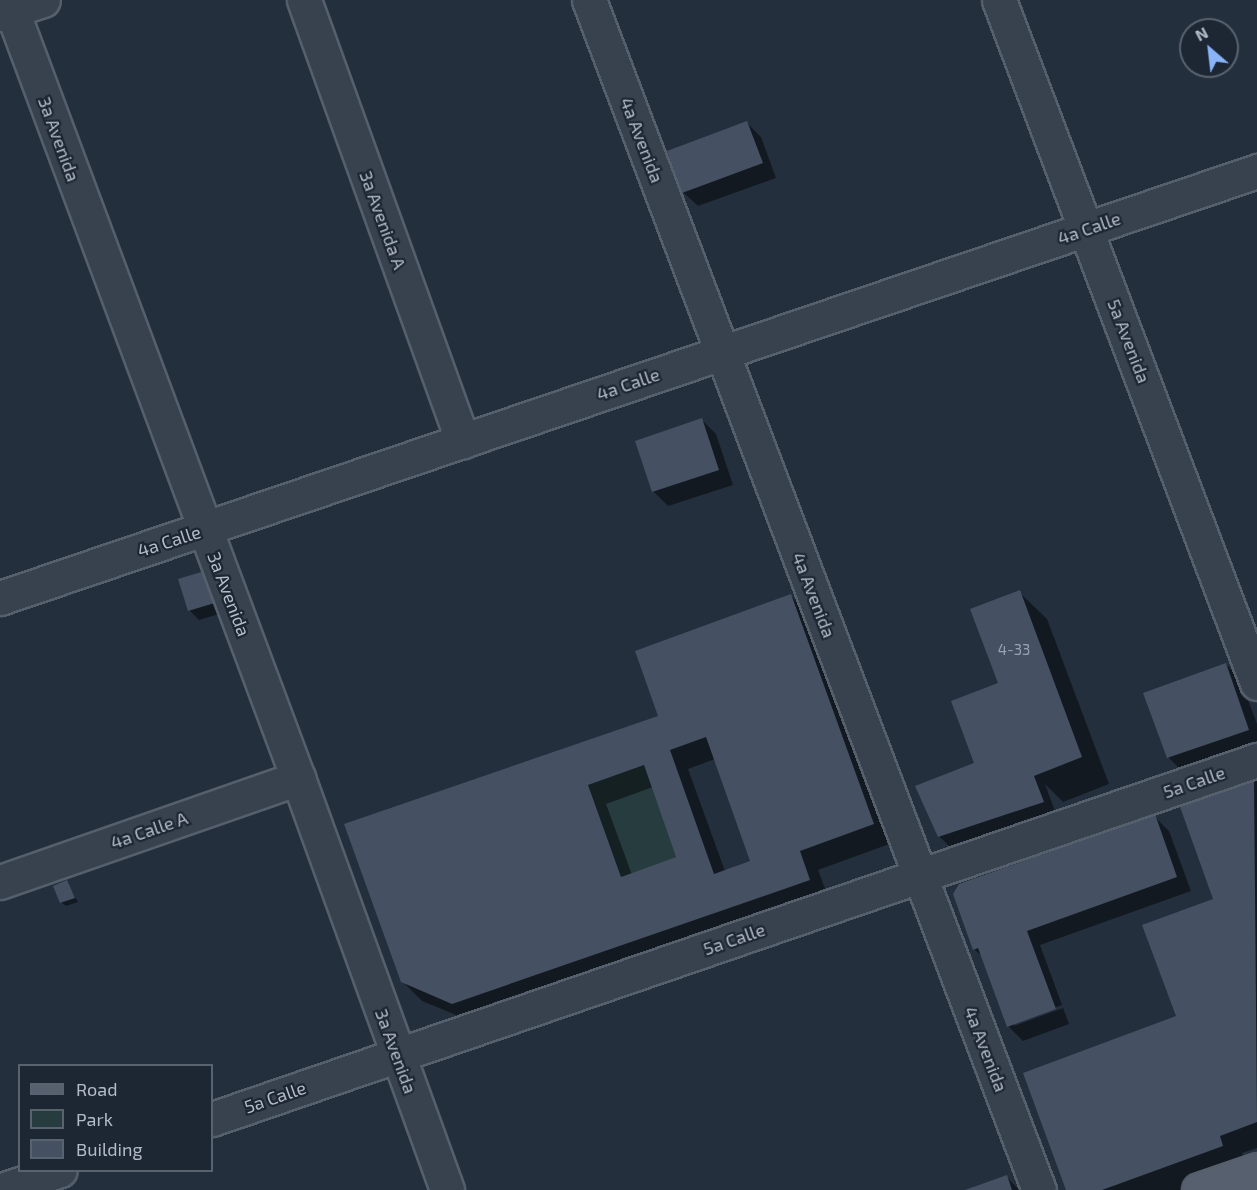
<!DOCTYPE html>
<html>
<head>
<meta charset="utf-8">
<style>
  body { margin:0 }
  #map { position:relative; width:1257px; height:1190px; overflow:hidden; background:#242f3e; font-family:"Exo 2",sans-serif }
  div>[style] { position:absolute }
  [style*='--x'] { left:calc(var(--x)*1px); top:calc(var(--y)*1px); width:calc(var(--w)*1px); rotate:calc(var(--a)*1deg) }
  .green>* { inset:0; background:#263c3f }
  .shadow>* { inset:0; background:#0007 }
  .building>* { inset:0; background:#455162 }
  .roads { filter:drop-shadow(2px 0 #565f6c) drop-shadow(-2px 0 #565f6c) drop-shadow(0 2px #565f6c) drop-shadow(0 -2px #565f6c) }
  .minor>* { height:33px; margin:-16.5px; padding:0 16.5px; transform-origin:16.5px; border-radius:16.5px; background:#38414e }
  .major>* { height:33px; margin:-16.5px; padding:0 16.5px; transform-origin:16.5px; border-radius:16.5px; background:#56606e }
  span { translate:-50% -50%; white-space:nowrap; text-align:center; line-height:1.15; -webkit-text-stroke:4.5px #1d2633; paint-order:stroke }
  .number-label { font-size:15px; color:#98a1af }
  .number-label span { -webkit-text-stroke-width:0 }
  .street-label { font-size:18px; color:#b4bcc9 }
  .legend { position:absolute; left:18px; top:1064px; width:195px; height:108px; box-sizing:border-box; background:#1d2633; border:2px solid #59626f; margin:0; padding:8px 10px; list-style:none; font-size:18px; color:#b4bcc9 }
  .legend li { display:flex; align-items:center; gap:12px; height:30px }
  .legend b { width:30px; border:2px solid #59626f }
  .north { position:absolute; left:1179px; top:18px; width:60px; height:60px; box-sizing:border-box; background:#1d2633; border:2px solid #59626f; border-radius:50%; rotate:332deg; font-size:16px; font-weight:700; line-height:24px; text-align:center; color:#b4bcc9 }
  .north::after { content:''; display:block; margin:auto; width:21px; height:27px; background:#8ab4f8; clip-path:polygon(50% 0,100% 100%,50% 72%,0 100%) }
</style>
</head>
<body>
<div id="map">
  <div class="green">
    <i style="clip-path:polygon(644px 765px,676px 857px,621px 877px,588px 785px)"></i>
  </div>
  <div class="shadow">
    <i style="clip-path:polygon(747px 123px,761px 137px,776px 178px,698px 206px,683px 192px)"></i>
    <i style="clip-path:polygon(702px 420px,716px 434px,733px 485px,668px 506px,654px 492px,637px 442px)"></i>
    <i style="clip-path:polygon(208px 572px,226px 612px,199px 620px,189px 610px)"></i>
    <i style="clip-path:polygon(1019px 592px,1047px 619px,1109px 784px,1063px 802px,1045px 784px,1057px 817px,954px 851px,939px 836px,976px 764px,1003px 690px)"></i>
    <i style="clip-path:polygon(evenodd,791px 596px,810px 615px,892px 843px,818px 870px,829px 899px,473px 1022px,422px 1001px,402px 981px,345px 825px,659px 717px,791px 596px,715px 759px,752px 862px,725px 871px,688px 769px,715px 759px,791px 596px,653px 787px,678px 858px,632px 875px,606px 804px,653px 787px)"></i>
    <i style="clip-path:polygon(1226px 664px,1240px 679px,1257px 724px,1257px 747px,1183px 772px,1169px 758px,1145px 694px)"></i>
    <i style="clip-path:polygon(1254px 778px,1257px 780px,1257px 1148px,1242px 1153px,1249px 1173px,1203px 1190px,1067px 1190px,1178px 1017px)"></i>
    <i style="clip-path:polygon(evenodd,1154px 816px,1169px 831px,1191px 891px,1040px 945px,1069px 1024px,1023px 1041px,1008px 1026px,984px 958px,974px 949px,1154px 816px,1062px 1005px,1063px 1008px,1014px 1026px,1014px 1023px,1062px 1005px)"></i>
    <i style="clip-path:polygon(66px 882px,78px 902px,66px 906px,61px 902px)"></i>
    <i style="clip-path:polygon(1007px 1177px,1019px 1190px,969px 1190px)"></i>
  </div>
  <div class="building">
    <i style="clip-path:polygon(747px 121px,763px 163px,682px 193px,667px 151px)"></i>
    <i style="clip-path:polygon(702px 418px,719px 470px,652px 492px,635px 441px)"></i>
    <i style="clip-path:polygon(208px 570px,218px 602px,188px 611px,178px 579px)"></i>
    <i style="clip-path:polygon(1020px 590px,1082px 757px,1034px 776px,1044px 802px,938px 837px,915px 786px,974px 763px,951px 701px,998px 683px,970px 609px)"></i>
    <i style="clip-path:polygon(evenodd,791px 594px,874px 824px,800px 851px,810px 880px,452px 1004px,401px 982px,344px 824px,658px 716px,635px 651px,791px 594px,706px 737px,750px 861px,714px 874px,670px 750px,706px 737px,791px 594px,644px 765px,676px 857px,621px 877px,588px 785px,644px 765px)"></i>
    <i style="clip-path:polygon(1226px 663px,1249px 730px,1167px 758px,1143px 693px)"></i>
    <i style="clip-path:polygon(1254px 777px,1257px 1122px,1220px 1136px,1223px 1146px,1102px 1190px,1066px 1190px,1023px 1073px,1176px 1016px,1142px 925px,1213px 899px,1179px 804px)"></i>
    <i style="clip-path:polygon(1155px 814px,1177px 877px,1027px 931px,1056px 1009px,1007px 1027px,978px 948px,973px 950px,953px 894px,959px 884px)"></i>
    <i style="clip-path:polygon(67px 880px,75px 898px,60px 903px,53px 886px)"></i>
    <i style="clip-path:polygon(1007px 1175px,1012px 1190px,965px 1190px)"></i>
  </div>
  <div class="roads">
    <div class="minor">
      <i style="--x:8;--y:0;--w:830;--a:69.56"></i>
      <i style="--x:298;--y:778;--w:438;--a:70.1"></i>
      <i style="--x:304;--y:0;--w:469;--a:70.2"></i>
      <i style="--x:589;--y:0;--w:1272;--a:69.29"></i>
      <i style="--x:999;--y:0;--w:730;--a:69.31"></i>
      <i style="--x:0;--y:14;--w:45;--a:-18"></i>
      <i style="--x:0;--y:598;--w:1328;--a:-18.76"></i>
      <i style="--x:0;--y:882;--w:316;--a:-19.2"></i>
      <i style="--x:212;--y:1119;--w:1105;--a:-18.96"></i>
      <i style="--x:2;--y:1190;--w:61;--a:-19"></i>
    </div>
    <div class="major">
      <i style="--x:1199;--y:1190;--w:61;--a:-19"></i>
    </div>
  </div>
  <div class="number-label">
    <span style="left:1014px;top:650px">4-33</span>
  </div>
  <div class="street-label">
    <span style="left:59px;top:139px;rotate:70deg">3a Avenida</span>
    <span style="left:642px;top:140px;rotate:69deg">4a Avenida</span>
    <span style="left:383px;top:220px;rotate:70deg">3a Avenida A</span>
    <span style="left:1089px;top:228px;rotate:-19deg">4a Calle</span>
    <span style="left:1129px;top:341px;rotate:69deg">5a Avenida</span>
    <span style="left:628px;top:384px;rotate:-19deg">4a Calle</span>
    <span style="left:169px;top:541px;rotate:-18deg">4a Calle</span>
    <span style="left:229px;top:594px;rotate:69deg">3a Avenida</span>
    <span style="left:814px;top:595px;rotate:69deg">4a Avenida</span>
    <span style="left:1194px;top:782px;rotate:-19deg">5a Calle</span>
    <span style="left:149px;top:830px;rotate:-19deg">4a Calle A</span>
    <span style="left:734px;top:939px;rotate:-19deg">5a Calle</span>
    <span style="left:986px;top:1049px;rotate:69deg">4a Avenida</span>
    <span style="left:396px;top:1051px;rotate:70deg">3a Avenida</span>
    <span style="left:275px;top:1097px;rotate:-19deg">5a Calle</span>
  </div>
  <ul class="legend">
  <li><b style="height:8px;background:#56606e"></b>Road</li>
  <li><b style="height:16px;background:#263c3f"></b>Park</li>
  <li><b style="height:16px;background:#455162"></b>Building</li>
  </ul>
  <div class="north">N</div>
</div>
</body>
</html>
